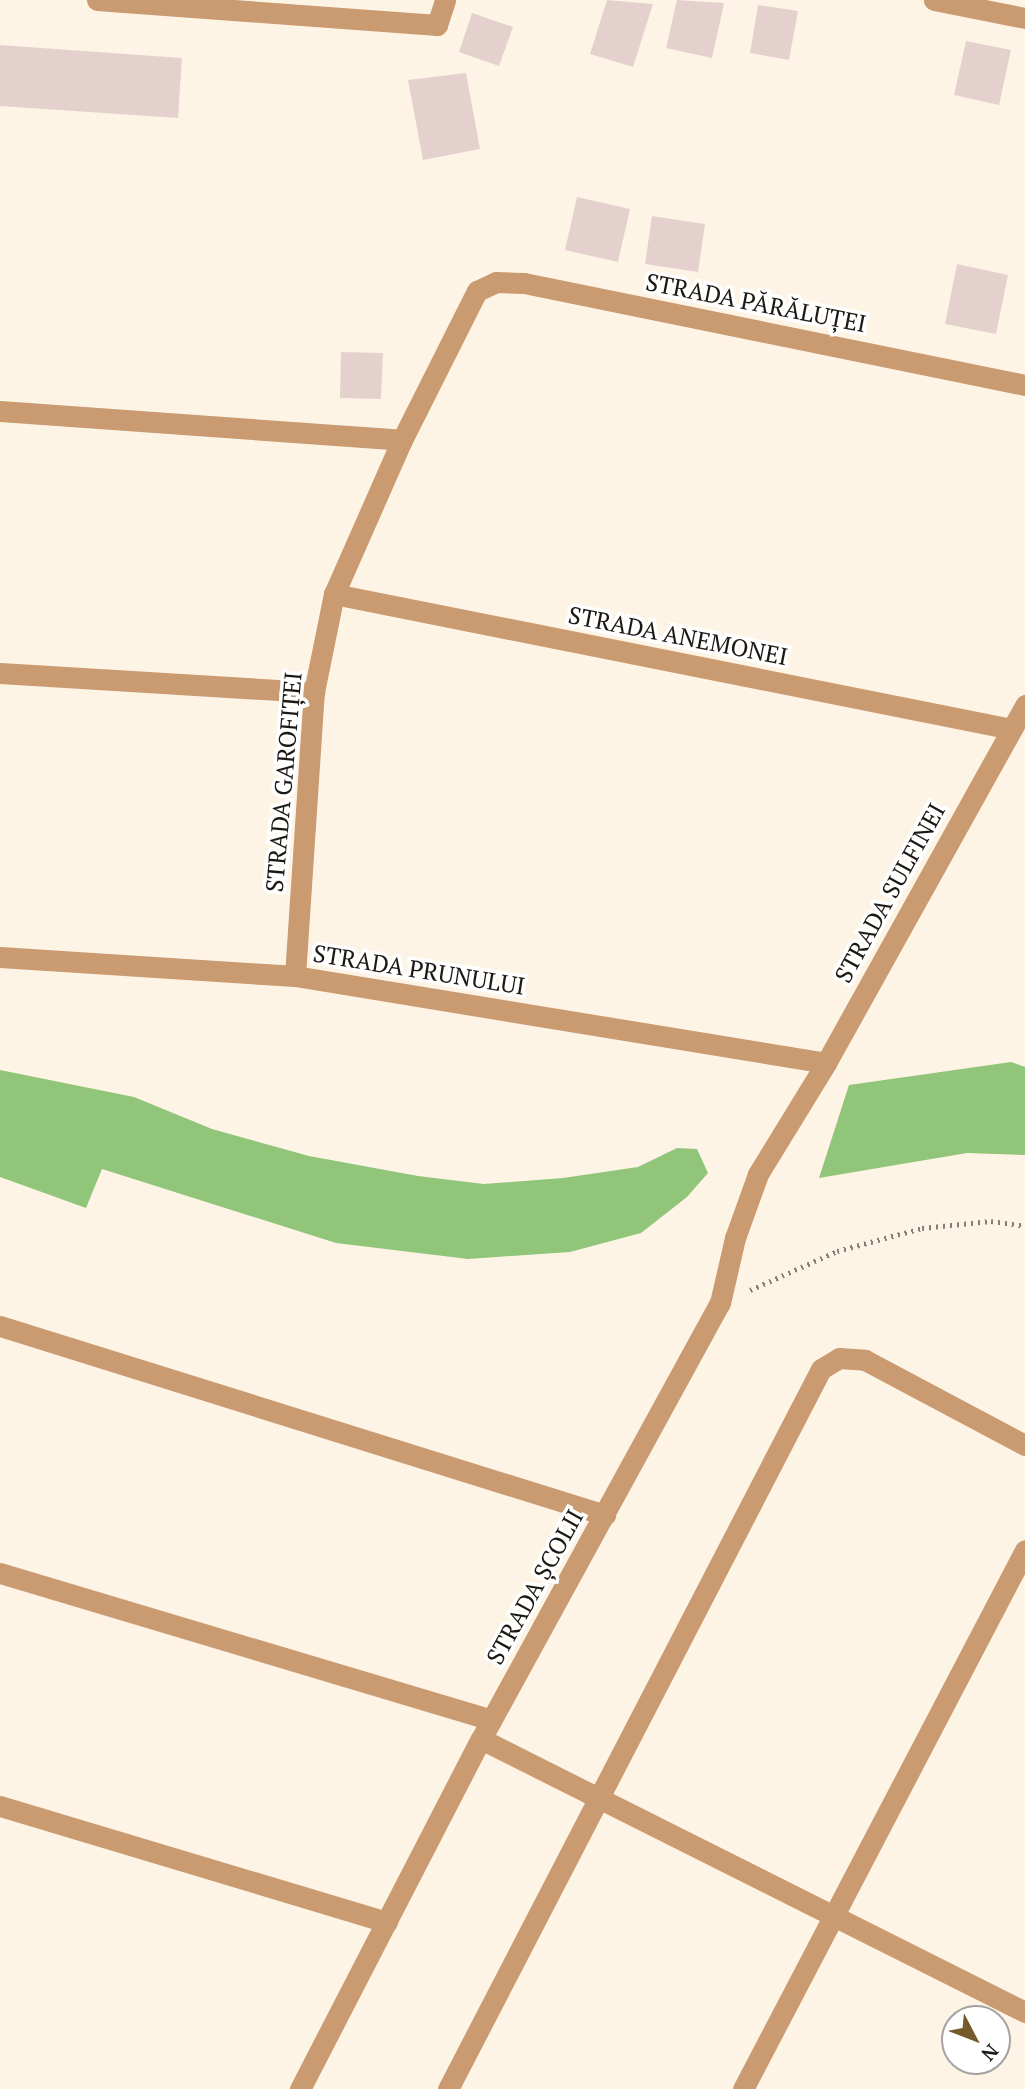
<!DOCTYPE html>
<html>
<head>
<meta charset="utf-8">
<style>
  body { margin:0 }
  #map { position:relative; width:1025px; height:2089px; overflow:hidden; background:#fef4e6; font-family:"PT Serif",serif }
  div>[style] { position:absolute }
  [style*='--x'] { left:calc(var(--x)*1px); top:calc(var(--y)*1px); width:calc(var(--w)*1px); rotate:calc(var(--a)*1deg) }
  .forest>* { inset:0; background:#91c57a }
  .building>* { inset:0; background:#e4d1ce }
  .path>* { height:4.5px; margin-top:-2.25px; transform-origin:0; background:repeating-linear-gradient(90deg,#857f76 0 2px,transparent 0 7px) }
  .minor>* { height:21px; margin:-10.5px; padding:0 10.5px; transform-origin:10.5px; border-radius:10.5px; background:#ca9a71 }
  span { translate:-50% -50%; white-space:nowrap; text-align:center; line-height:1.15; -webkit-text-stroke:7px #fff; paint-order:stroke }
  .street-label { font-size:24px; color:#1c1814 }
  .north { position:absolute; left:941px; top:2005px; width:70px; height:70px; box-sizing:border-box; background:#fff; border:2px solid #a4a3a1; border-radius:50%; rotate:132deg; font-size:19px; font-weight:700; line-height:28px; text-align:center; color:#1c1814 }
  .north::after { content:''; display:block; margin:auto; width:24px; height:32px; background:#755b2c; clip-path:polygon(50% 0,100% 100%,50% 72%,0 100%) }
</style>
</head>
<body>
<div id="map">
  <div class="forest">
    <i style="clip-path:polygon(1011px 1062px,1025px 1067px,1025px 1155px,967px 1153px,819px 1178px,849px 1085px)"></i>
    <i style="clip-path:polygon(0 1070px,134px 1097px,212px 1129px,309px 1156px,418px 1176px,484px 1184px,563px 1178px,638px 1167px,677px 1148px,697px 1149px,708px 1173px,687px 1197px,641px 1233px,570px 1252px,468px 1259px,336px 1243px,102px 1169px,86px 1208px,0 1177px)"></i>
  </div>
  <div class="building">
    <i style="clip-path:polygon(607px 0,653px 4px,633px 67px,590px 54px)"></i>
    <i style="clip-path:polygon(677px 0,724px 3px,712px 58px,666px 48px)"></i>
    <i style="clip-path:polygon(758px 5px,798px 11px,789px 60px,750px 53px)"></i>
    <i style="clip-path:polygon(472px 13px,513px 27px,499px 66px,459px 52px)"></i>
    <i style="clip-path:polygon(966px 41px,1011px 50px,999px 105px,954px 95px)"></i>
    <i style="clip-path:polygon(0 45px,182px 58px,178px 118px,0 106px)"></i>
    <i style="clip-path:polygon(466px 73px,480px 149px,423px 160px,408px 80px)"></i>
    <i style="clip-path:polygon(577px 197px,630px 209px,618px 262px,565px 250px)"></i>
    <i style="clip-path:polygon(652px 216px,705px 224px,698px 272px,645px 264px)"></i>
    <i style="clip-path:polygon(957px 264px,1008px 275px,996px 334px,945px 324px)"></i>
    <i style="clip-path:polygon(341px 352px,383px 353px,381px 399px,340px 398px)"></i>
  </div>
  <div class="path">
    <i style="--x:750;--y:1290;--w:95;--a:-24.1"></i>
    <i style="--x:837;--y:1251;--w:88;--a:-15.1"></i>
    <i style="--x:922;--y:1228;--w:69;--a:-5.8"></i>
    <i style="--x:991;--y:1221;--w:34;--a:8"></i>
  </div>
  <div class="minor">
    <i style="--x:97;--y:0;--w:341;--a:4.2"></i>
    <i style="--x:437;--y:25;--w:26;--a:-72"></i>
    <i style="--x:934;--y:0;--w:93;--a:11.2"></i>
    <i style="--x:0;--y:411;--w:403;--a:4.1"></i>
    <i style="--x:334;--y:594;--w:691;--a:11.26"></i>
    <i style="--x:0;--y:673;--w:315;--a:3.5"></i>
    <i style="--x:0;--y:957;--w:296;--a:3.7"></i>
    <i style="--x:295;--y:976;--w:538;--a:9.3"></i>
    <i style="--x:295;--y:976;--w:285;--a:-86.2"></i>
    <i style="--x:314;--y:692;--w:100;--a:-78.5"></i>
    <i style="--x:334;--y:594;--w:168;--a:-66.2"></i>
    <i style="--x:402;--y:440;--w:167;--a:-63.3"></i>
    <i style="--x:477;--y:291;--w:21;--a:-25"></i>
    <i style="--x:496;--y:282;--w:28;--a:2"></i>
    <i style="--x:524;--y:283;--w:511;--a:11.51"></i>
    <i style="--x:0;--y:1326;--w:634;--a:17.35"></i>
    <i style="--x:0;--y:1573;--w:513;--a:16.64"></i>
    <i style="--x:481;--y:1739;--w:609;--a:26.65"></i>
    <i style="--x:0;--y:1806;--w:404;--a:16.7"></i>
    <i style="--x:300;--y:2089;--w:394;--a:-62.7"></i>
    <i style="--x:481;--y:1739;--w:497;--a:-61.3"></i>
    <i style="--x:720;--y:1303;--w:67;--a:-77"></i>
    <i style="--x:735;--y:1238;--w:68;--a:-70.2"></i>
    <i style="--x:758;--y:1174;--w:130;--a:-58.5"></i>
    <i style="--x:826;--y:1063;--w:410;--a:-60.9"></i>
    <i style="--x:448;--y:2089;--w:811;--a:-62.61"></i>
    <i style="--x:821;--y:1369;--w:21;--a:-31"></i>
    <i style="--x:839;--y:1358;--w:26;--a:4"></i>
    <i style="--x:865;--y:1360;--w:181;--a:28"></i>
    <i style="--x:743;--y:2089;--w:608;--a:-62.38"></i>
  </div>
  <div class="street-label">
    <span style="left:756px;top:303px;rotate:11deg">STRADA PĂRĂLUȚEI</span>
    <span style="left:678px;top:636px;rotate:11deg">STRADA ANEMONEI</span>
    <span style="left:284px;top:782px;rotate:-85deg">STRADA GAROFIȚEI</span>
    <span style="left:890px;top:893px;rotate:-61deg">STRADA SULFINEI</span>
    <span style="left:419px;top:970px;rotate:9deg">STRADA PRUNULUI</span>
    <span style="left:535px;top:1587px;rotate:-61deg">STRADA ȘCOLII</span>
  </div>
  <div class="north">N</div>
</div>
</body>
</html>
